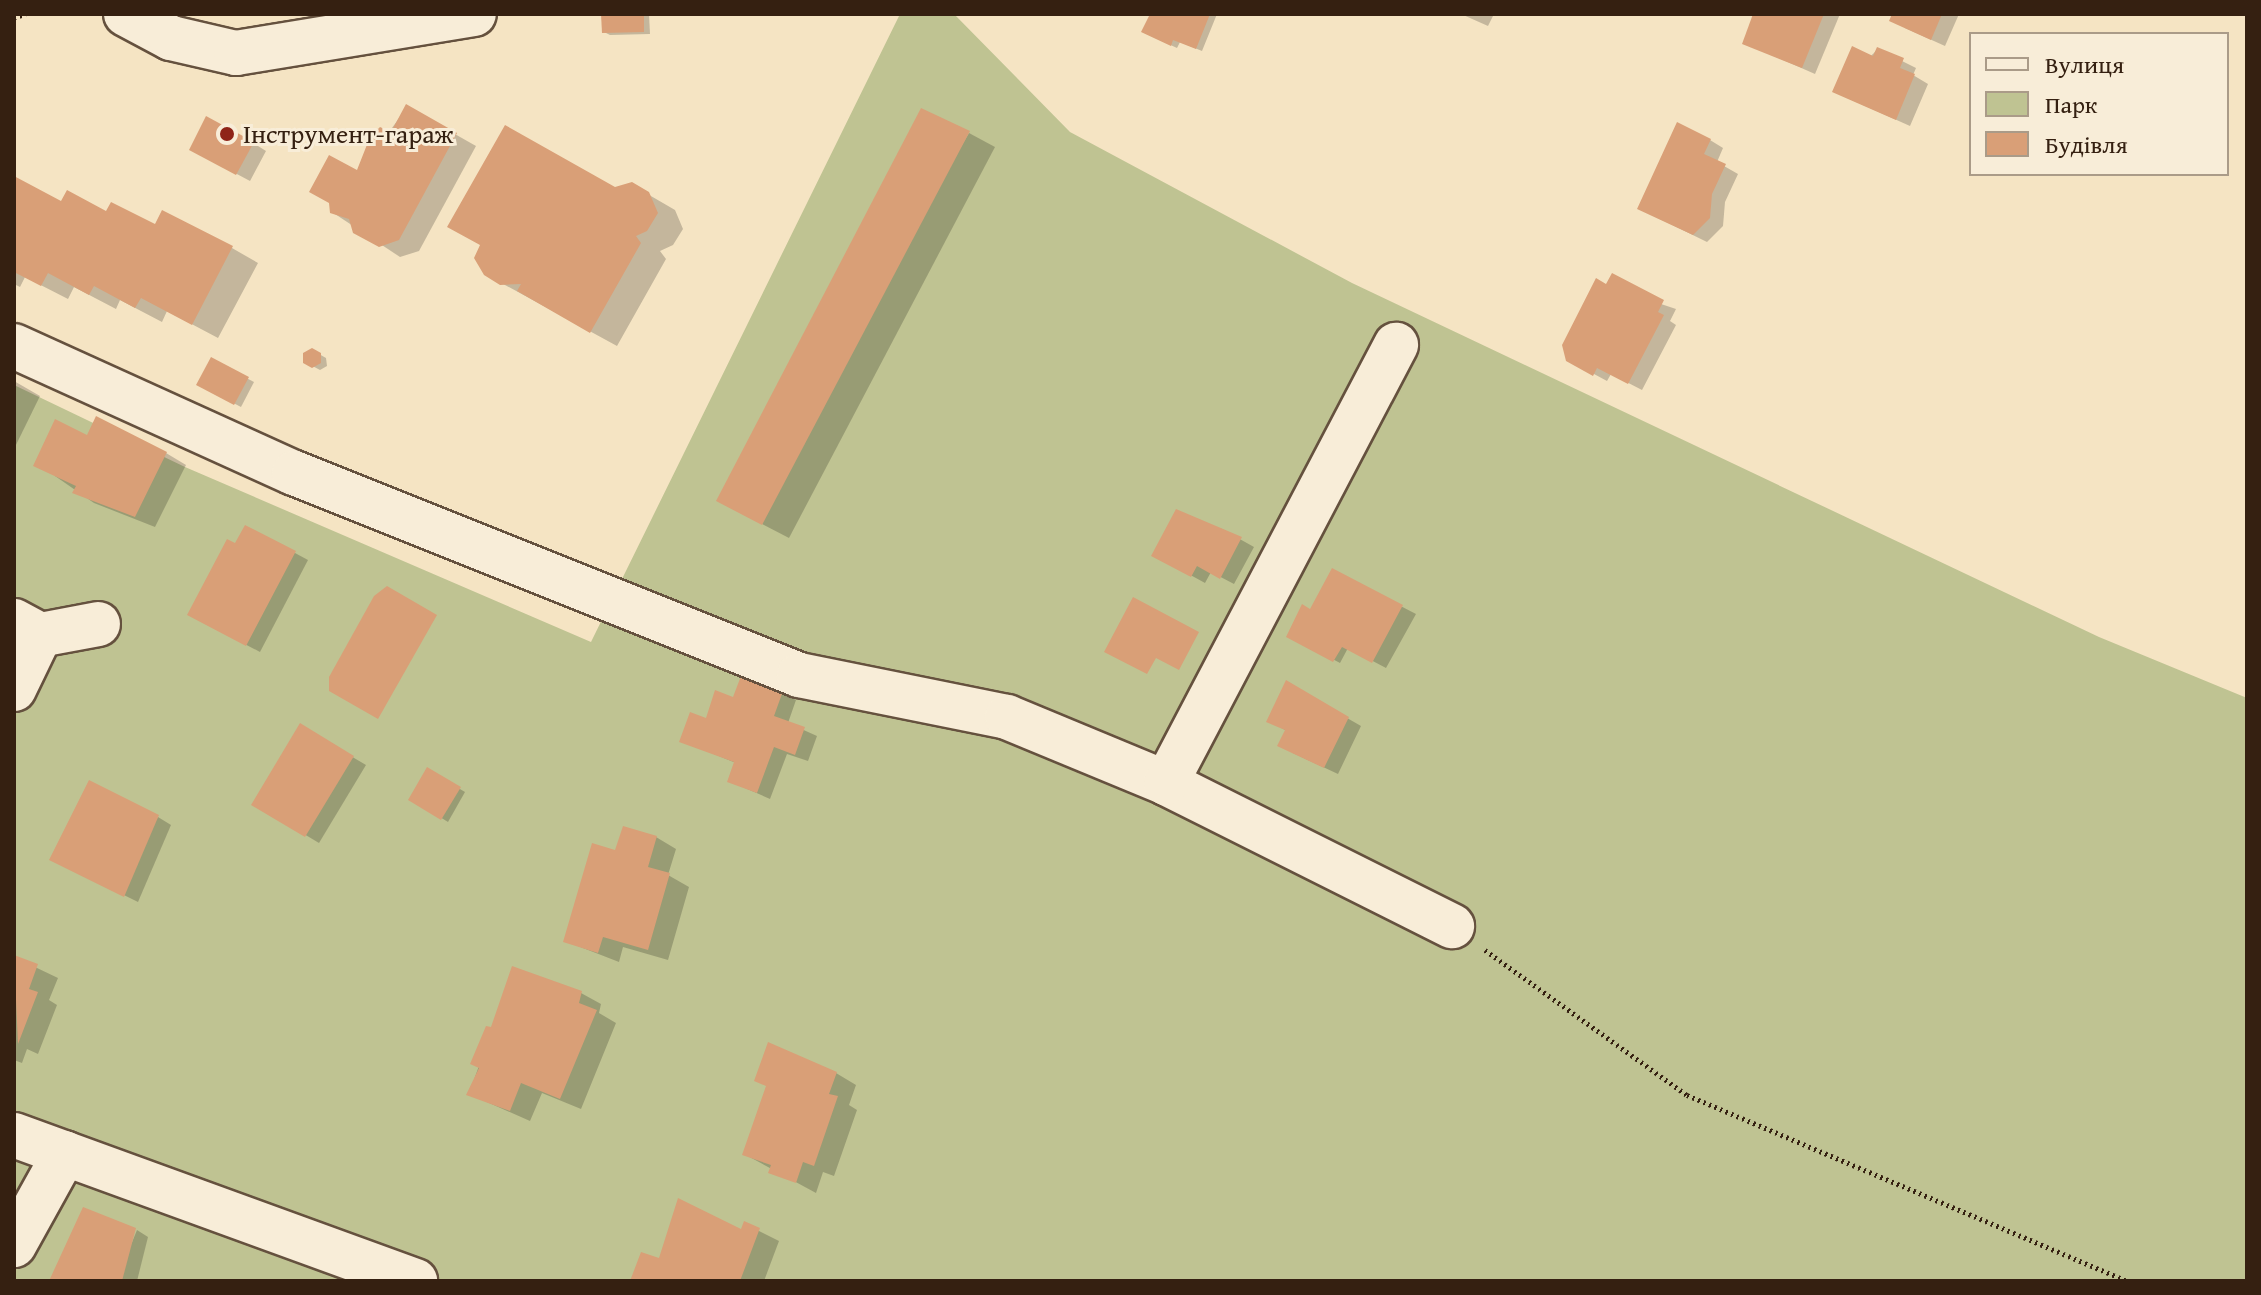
<!DOCTYPE html>
<html>
<head>
<meta charset="utf-8">
<style>
  body { margin:0 }
  #map { position:relative; width:2261px; height:1295px; overflow:hidden; background:#f5e4c3; font-family:"Gentium Book Plus",serif }
  div>[style] { position:absolute }
  [style*='--x'] { left:calc(var(--x)*1px); top:calc(var(--y)*1px); width:calc(var(--w)*1px); rotate:calc(var(--a)*1deg) }
  .green>* { inset:0; background:#bfc392 }
  .shadow>* { inset:0; background:#0003 }
  .building>* { inset:0; background:#d99f77 }
  .path>* { height:5px; margin-top:-2.5px; transform-origin:0; background:repeating-linear-gradient(90deg,#352011 0 2px,transparent 0 6px) }
  .roads { filter:drop-shadow(2px 0 #65513e) drop-shadow(-2px 0 #65513e) drop-shadow(0 2px #65513e) drop-shadow(0 -2px #65513e) }
  .minor>* { height:44px; margin:-22px; padding:0 22px; transform-origin:22px; border-radius:22px; background:#f8edd8 }
  .dots>* { width:22px; height:22px; translate:-50% -50%; box-sizing:border-box; border:4px solid #f8edd8; border-radius:50% }
  span { translate:-50% -50%; white-space:nowrap; text-align:center; line-height:1.15; -webkit-text-stroke:6px #f8edd8; paint-order:stroke }
  .poi-label { font-size:26px; color:#352011 }
  .left { translate:0 -50%; text-align:left }
  .frame { position:absolute; inset:0; border:16px solid #352011; pointer-events:none }
  .legend { position:absolute; left:1969px; top:32px; width:260px; height:144px; box-sizing:border-box; background:#f8edd8; border:2px solid #aa9b88; margin:0; padding:10px 14px; list-style:none; font-size:24px; color:#352011 }
  .legend li { display:flex; align-items:center; gap:16px; height:40px }
  .legend b { width:40px; border:2px solid #aa9b88 }
</style>
</head>
<body>
<div id="map">
  <div class="green">
    <i style="clip-path:polygon(900px 14px,954px 14px,1070px 132px,1352px 283px,2099px 637px,2247px 698px,2247px 1281px,14px 1281px,14px 385px,185px 467px,591px 642px)"></i>
  </div>
  <div class="shadow">
    <i style="clip-path:polygon(603px 14px,649px 14px,650px 34px,610px 35px,604px 32px)"></i>
    <i style="clip-path:polygon(1152px 14px,1217px 14px,1202px 51px,1180px 42px,1177px 48px,1149px 35px)"></i>
    <i style="clip-path:polygon(1461px 14px,1494px 14px,1488px 26px)"></i>
    <i style="clip-path:polygon(1756px 14px,1840px 14px,1815px 74px,1744px 43px)"></i>
    <i style="clip-path:polygon(1894px 14px,1959px 14px,1945px 46px,1905px 28px)"></i>
    <i style="clip-path:polygon(1878px 49px,1916px 68px,1913px 75px,1928px 84px,1910px 126px,1834px 92px)"></i>
    <i style="clip-path:polygon(407px 107px,476px 146px,419px 251px,400px 257px,332px 212px)"></i>
    <i style="clip-path:polygon(969px 133px,995px 147px,789px 538px,745px 515px)"></i>
    <i style="clip-path:polygon(1710px 140px,1723px 148px,1717px 162px,1738px 174px,1725px 202px,1723px 226px,1707px 242px,1652px 215px)"></i>
    <i style="clip-path:polygon(253px 143px,266px 151px,250px 181px,205px 157px)"></i>
    <i style="clip-path:polygon(14px 178px,62px 204px,232px 248px,258px 263px,218px 338px,167px 311px,162px 322px,120px 300px,116px 309px,74px 287px,68px 299px,25px 277px,20px 287px,14px 284px)"></i>
    <i style="clip-path:polygon(632px 185px,675px 210px,683px 229px,673px 245px,660px 251px,666px 259px,617px 346px,485px 274px,615px 189px)"></i>
    <i style="clip-path:polygon(1607px 286px,1676px 309px,1670px 321px,1676px 325px,1642px 390px,1611px 374px,1607px 381px,1568px 360px)"></i>
    <i style="clip-path:polygon(312px 350px,326px 358px,327px 366px,320px 370px,305px 362px)"></i>
    <i style="clip-path:polygon(212px 360px,254px 382px,241px 407px,199px 385px)"></i>
    <i style="clip-path:polygon(14px 381px,40px 396px,14px 449px)"></i>
    <i style="clip-path:polygon(88px 437px,166px 453px,186px 465px,155px 527px,94px 503px,55px 476px)"></i>
    <i style="clip-path:polygon(1220px 528px,1254px 547px,1234px 584px,1211px 572px,1205px 583px,1154px 555px)"></i>
    <i style="clip-path:polygon(236px 546px,295px 553px,308px 560px,260px 652px,203px 622px)"></i>
    <i style="clip-path:polygon(1333px 571px,1416px 614px,1386px 668px,1348px 648px,1340px 663px,1289px 636px,1311px 611px)"></i>
    <i style="clip-path:polygon(742px 678px,796px 700px,788px 723px,817px 736px,808px 761px,787px 754px,770px 799px,729px 781px,736px 763px,682px 741px,734px 699px)"></i>
    <i style="clip-path:polygon(1286px 683px,1361px 726px,1338px 774px,1293px 753px,1287px 731px,1268px 721px)"></i>
    <i style="clip-path:polygon(300px 726px,366px 765px,319px 843px,254px 804px)"></i>
    <i style="clip-path:polygon(428px 770px,465px 792px,448px 822px,411px 799px)"></i>
    <i style="clip-path:polygon(158px 817px,171px 825px,138px 902px,65px 866px)"></i>
    <i style="clip-path:polygon(656px 837px,676px 849px,668px 875px,689px 887px,668px 960px,623px 947px,619px 962px,565px 941px,616px 853px)"></i>
    <i style="clip-path:polygon(14px 957px,58px 978px,49px 1000px,57px 1005px,38px 1054px,27px 1049px,22px 1063px,14px 1060px)"></i>
    <i style="clip-path:polygon(581px 993px,601px 1004px,599px 1013px,616px 1023px,581px 1109px,542px 1093px,530px 1121px,469px 1094px,492px 1029px)"></i>
    <i style="clip-path:polygon(836px 1073px,856px 1085px,849px 1105px,857px 1110px,834px 1176px,823px 1172px,816px 1193px,744px 1154px)"></i>
    <i style="clip-path:polygon(745px 1224px,779px 1241px,764px 1281px,633px 1281px,660px 1261px,742px 1232px)"></i>
    <i style="clip-path:polygon(137px 1230px,148px 1237px,137px 1281px,55px 1281px,122px 1267px)"></i>
  </div>
  <div class="building">
    <i style="clip-path:polygon(601px 14px,644px 14px,644px 32px,602px 33px)"></i>
    <i style="clip-path:polygon(1150px 14px,1210px 14px,1196px 49px,1173px 40px,1171px 46px,1141px 32px)"></i>
    <i style="clip-path:polygon(1753px 14px,1824px 14px,1802px 68px,1742px 44px)"></i>
    <i style="clip-path:polygon(1892px 14px,1942px 14px,1931px 40px,1889px 21px)"></i>
    <i style="clip-path:polygon(1852px 46px,1873px 56px,1877px 47px,1904px 58px,1900px 68px,1915px 74px,1896px 120px,1832px 92px)"></i>
    <i style="clip-path:polygon(406px 104px,457px 133px,399px 240px,379px 247px,353px 233px,349px 219px,330px 213px,329px 203px,309px 192px,329px 155px,357px 170px,370px 137px,380px 127px,391px 132px)"></i>
    <i style="clip-path:polygon(921px 108px,970px 131px,762px 525px,716px 501px)"></i>
    <i style="clip-path:polygon(206px 116px,254px 142px,236px 175px,189px 150px)"></i>
    <i style="clip-path:polygon(1677px 122px,1711px 139px,1704px 154px,1726px 164px,1712px 194px,1710px 218px,1693px 235px,1637px 209px)"></i>
    <i style="clip-path:polygon(505px 125px,615px 187px,632px 182px,649px 192px,658px 213px,647px 231px,636px 236px,641px 243px,590px 333px,517px 291px,521px 284px,500px 285px,484px 275px,474px 258px,480px 245px,447px 227px)"></i>
    <i style="clip-path:polygon(14px 176px,61px 201px,67px 190px,106px 211px,111px 202px,155px 224px,162px 210px,233px 246px,192px 325px,141px 298px,135px 308px,94px 286px,89px 295px,48px 273px,41px 286px,14px 272px)"></i>
    <i style="clip-path:polygon(1612px 273px,1664px 300px,1658px 312px,1664px 315px,1628px 384px,1597px 368px,1593px 376px,1566px 361px,1562px 345px,1596px 278px,1606px 284px)"></i>
    <i style="clip-path:polygon(312px 348px,321px 353px,321px 363px,312px 368px,303px 363px,303px 353px)"></i>
    <i style="clip-path:polygon(211px 357px,249px 377px,234px 405px,196px 385px)"></i>
    <i style="clip-path:polygon(96px 416px,167px 452px,135px 517px,72px 493px,76px 486px,33px 466px,55px 419px,87px 435px)"></i>
    <i style="clip-path:polygon(1176px 509px,1242px 537px,1220px 579px,1197px 566px,1191px 577px,1151px 556px)"></i>
    <i style="clip-path:polygon(245px 525px,296px 551px,246px 646px,187px 615px,227px 539px,235px 543px)"></i>
    <i style="clip-path:polygon(1332px 568px,1403px 605px,1372px 663px,1342px 647px,1333px 662px,1286px 637px,1302px 604px,1310px 609px)"></i>
    <i style="clip-path:polygon(387px 586px,437px 615px,378px 719px,329px 691px,329px 677px,374px 596px)"></i>
    <i style="clip-path:polygon(1133px 597px,1199px 632px,1179px 670px,1156px 658px,1147px 674px,1104px 652px)"></i>
    <i style="clip-path:polygon(741px 676px,783px 691px,774px 716px,805px 727px,795px 755px,774px 747px,757px 793px,727px 782px,734px 762px,679px 742px,690px 712px,706px 718px,715px 690px,733px 697px)"></i>
    <i style="clip-path:polygon(1286px 680px,1349px 717px,1324px 768px,1277px 746px,1285px 730px,1266px 722px)"></i>
    <i style="clip-path:polygon(300px 723px,354px 756px,305px 837px,251px 805px)"></i>
    <i style="clip-path:polygon(427px 767px,461px 787px,441px 820px,408px 800px)"></i>
    <i style="clip-path:polygon(89px 780px,159px 815px,124px 897px,49px 860px)"></i>
    <i style="clip-path:polygon(623px 826px,657px 836px,648px 867px,670px 873px,648px 950px,603px 937px,598px 953px,563px 942px,592px 843px,615px 850px)"></i>
    <i style="clip-path:polygon(14px 955px,38px 964px,29px 989px,38px 992px,18px 1044px)"></i>
    <i style="clip-path:polygon(512px 966px,582px 991px,579px 1003px,597px 1010px,560px 1099px,521px 1083px,510px 1111px,466px 1095px,479px 1068px,470px 1064px,486px 1026px,491px 1027px)"></i>
    <i style="clip-path:polygon(768px 1042px,837px 1072px,829px 1094px,838px 1096px,814px 1166px,803px 1162px,796px 1183px,768px 1173px,771px 1165px,742px 1155px,766px 1086px,754px 1081px)"></i>
    <i style="clip-path:polygon(678px 1198px,741px 1229px,744px 1221px,760px 1228px,740px 1281px,630px 1281px,641px 1252px,659px 1258px)"></i>
    <i style="clip-path:polygon(83px 1207px,136px 1228px,122px 1281px,49px 1281px)"></i>
  </div>
  <div class="path">
    <i style="--x:14;--y:17;--w:12;--a:-14"></i>
    <i style="--x:1485;--y:950;--w:249;--a:35.7"></i>
    <i style="--x:1687;--y:1095;--w:478;--a:22.9"></i>
  </div>
  <div class="roads">
    <div class="minor">
      <i style="--x:126;--y:14;--w:51;--a:28.1"></i>
      <i style="--x:171;--y:38;--w:67;--a:13"></i>
      <i style="--x:236;--y:53;--w:241;--a:-9.3"></i>
      <i style="--x:14;--y:346;--w:307;--a:24.4"></i>
      <i style="--x:294;--y:473;--w:544;--a:21.8"></i>
      <i style="--x:799;--y:675;--w:212;--a:11.4"></i>
      <i style="--x:1007;--y:717;--w:172;--a:22.5"></i>
      <i style="--x:1166;--y:783;--w:320;--a:26.6"></i>
      <i style="--x:14;--y:621;--w:30;--a:28"></i>
      <i style="--x:40;--y:635;--w:59;--a:-10.7"></i>
      <i style="--x:14;--y:689;--w:60;--a:-64.3"></i>
      <i style="--x:1166;--y:783;--w:495;--a:-62.3"></i>
      <i style="--x:14;--y:1135;--w:427;--a:20"></i>
      <i style="--x:14;--y:1245;--w:105;--a:-61"></i>
    </div>
  </div>
  <div class="dots">
    <i style="left:227px;top:134px;background:#8f2418"></i>
  </div>
  <div class="poi-label">
    <span class="left" style="left:243px;top:134px">Інструмент-гараж</span>
  </div>
  <div class="frame"></div>
  <ul class="legend">
  <li><b style="height:10px;background:#f8edd8"></b>Вулиця</li>
  <li><b style="height:22px;background:#bfc392"></b>Парк</li>
  <li><b style="height:22px;background:#d99f77"></b>Будівля</li>
  </ul>
</div>
</body>
</html>
